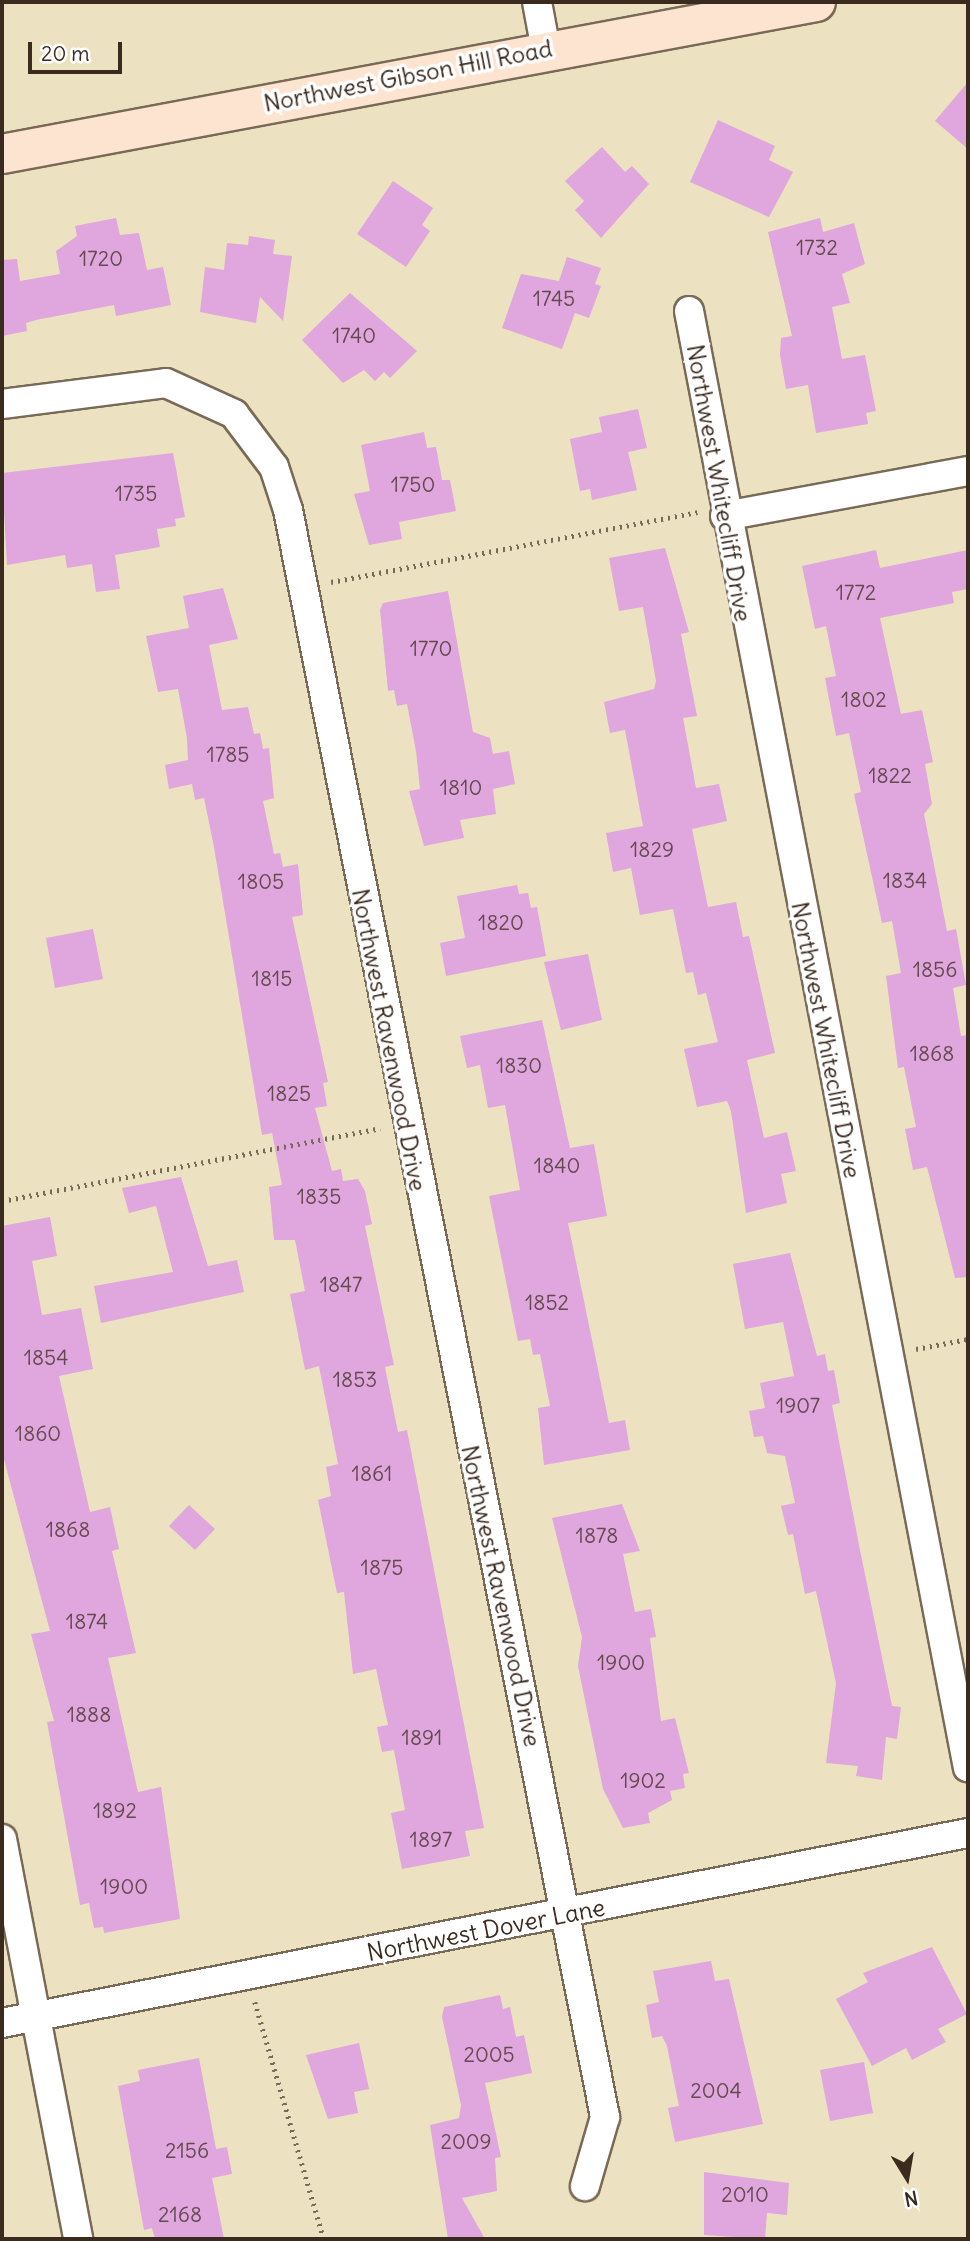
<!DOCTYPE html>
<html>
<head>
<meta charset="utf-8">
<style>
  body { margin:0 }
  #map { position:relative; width:970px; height:2241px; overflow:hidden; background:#ece1c0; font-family:Delius,sans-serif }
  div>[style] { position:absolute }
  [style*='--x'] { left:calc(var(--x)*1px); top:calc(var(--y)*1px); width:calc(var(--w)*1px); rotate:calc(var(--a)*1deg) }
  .building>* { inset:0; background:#dfa7dd }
  .path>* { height:4.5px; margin-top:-2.25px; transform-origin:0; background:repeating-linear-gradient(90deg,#796a57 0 2px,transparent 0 7px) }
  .roads { filter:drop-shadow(2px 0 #796a57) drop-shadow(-2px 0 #796a57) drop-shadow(0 2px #796a57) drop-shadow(0 -2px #796a57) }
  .street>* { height:28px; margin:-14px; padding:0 14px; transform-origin:14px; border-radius:14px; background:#fff }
  .secondary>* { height:38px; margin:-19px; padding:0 19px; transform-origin:19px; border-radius:19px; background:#fde4d1 }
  span { translate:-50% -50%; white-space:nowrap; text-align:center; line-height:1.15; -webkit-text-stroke:7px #fff; paint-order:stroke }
  .number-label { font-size:21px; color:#64494e }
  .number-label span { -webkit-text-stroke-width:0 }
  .street-label { font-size:24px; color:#3b2a1e }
  .frame { position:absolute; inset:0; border:4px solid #3b2a1e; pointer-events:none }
  .north { position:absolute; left:872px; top:2143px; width:70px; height:70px; -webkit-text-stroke:5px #fff; paint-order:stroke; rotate:169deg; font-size:19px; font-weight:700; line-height:28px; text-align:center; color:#3b2a1e }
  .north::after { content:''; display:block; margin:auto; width:24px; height:32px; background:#3b2a1e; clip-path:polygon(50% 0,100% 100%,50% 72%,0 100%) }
  .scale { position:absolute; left:28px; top:42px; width:94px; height:32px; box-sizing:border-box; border:4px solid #3b2a1e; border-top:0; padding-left:9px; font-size:21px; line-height:24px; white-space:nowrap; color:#3b2a1e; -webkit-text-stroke:5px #fff; paint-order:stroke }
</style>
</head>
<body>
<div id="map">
  <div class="building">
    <i style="clip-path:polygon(968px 82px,968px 149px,935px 121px)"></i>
    <i style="clip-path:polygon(718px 120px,775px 146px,769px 160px,793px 172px,769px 217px,690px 182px)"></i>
    <i style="clip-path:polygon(602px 147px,625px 172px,632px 166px,649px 184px,601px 238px,575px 210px,584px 201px,565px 181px)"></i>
    <i style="clip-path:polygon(393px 181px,433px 208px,422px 225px,430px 231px,406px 267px,357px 234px)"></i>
    <i style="clip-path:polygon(116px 218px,120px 235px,139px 233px,147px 270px,163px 267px,171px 305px,116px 316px,114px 305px,36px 320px,26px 323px,27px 331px,2px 336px,2px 260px,17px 259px,20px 281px,60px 274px,56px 251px,77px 236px,75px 226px)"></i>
    <i style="clip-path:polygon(820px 218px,823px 232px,854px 223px,865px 264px,842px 274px,850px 303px,832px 307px,842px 359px,865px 355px,876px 411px,866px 413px,868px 424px,816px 433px,808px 385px,786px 389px,780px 355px,781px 338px,792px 336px,768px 232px)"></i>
    <i style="clip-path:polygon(249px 236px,275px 240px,273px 254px,292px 256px,283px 321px,260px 297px,256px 323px,200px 312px,205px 267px,224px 270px,227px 243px,248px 245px)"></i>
    <i style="clip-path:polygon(567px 257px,601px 268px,595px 284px,601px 286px,589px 318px,575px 313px,562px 349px,502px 328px,521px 274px,559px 281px)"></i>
    <i style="clip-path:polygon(350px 293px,417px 351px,390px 378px,384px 372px,375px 381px,364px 370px,343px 383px,302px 340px)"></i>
    <i style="clip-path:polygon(638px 409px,647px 448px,628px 452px,637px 490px,592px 500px,590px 489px,580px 491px,570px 439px,602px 432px,599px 417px)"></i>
    <i style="clip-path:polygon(424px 432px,427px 448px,436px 447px,442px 480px,450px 480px,456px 511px,399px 522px,402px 539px,369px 545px,354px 494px,370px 491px,361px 445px)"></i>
    <i style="clip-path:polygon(173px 453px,185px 517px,175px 519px,176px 526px,157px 529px,160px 547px,115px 555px,120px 589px,96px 592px,92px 564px,67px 568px,65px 555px,7px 565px,2px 473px)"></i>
    <i style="clip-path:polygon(665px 548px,689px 632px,681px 634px,697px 716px,683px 718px,696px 788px,719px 784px,727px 821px,692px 829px,708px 907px,736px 902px,743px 937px,749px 936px,775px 1053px,747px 1060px,764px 1138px,787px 1132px,796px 1171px,781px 1174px,787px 1203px,746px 1213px,731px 1111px,727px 1101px,697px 1107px,684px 1049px,718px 1042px,706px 993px,698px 995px,693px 972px,686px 973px,673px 909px,640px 915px,631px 868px,613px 872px,606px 833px,643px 826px,625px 730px,610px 733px,604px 702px,654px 689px,656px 681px,643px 607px,619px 611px,609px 558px)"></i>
    <i style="clip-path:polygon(876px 550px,880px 568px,968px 550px,968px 589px,952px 592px,954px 603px,880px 618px,901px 714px,922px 710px,933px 762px,925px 764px,932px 804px,924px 814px,947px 931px,956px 929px,966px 985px,953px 988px,961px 1036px,968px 1035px,968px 1277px,955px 1278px,927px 1167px,913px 1170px,905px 1129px,916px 1127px,904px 1067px,898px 1068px,886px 976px,901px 973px,892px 921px,882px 923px,854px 794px,861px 792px,849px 733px,836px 736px,825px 678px,836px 676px,826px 626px,815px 629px,802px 566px)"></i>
    <i style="clip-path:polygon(223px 588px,238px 639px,209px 645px,222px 710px,248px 707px,254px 734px,260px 733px,263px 749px,269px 748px,274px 798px,263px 801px,274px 854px,280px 853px,283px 867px,298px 864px,303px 915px,292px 917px,328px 1082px,323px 1083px,327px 1106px,315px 1108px,332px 1171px,341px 1169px,343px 1181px,358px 1179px,365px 1191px,372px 1224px,365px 1226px,394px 1365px,385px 1367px,398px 1432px,407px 1430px,484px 1828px,465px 1831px,470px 1856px,402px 1869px,391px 1813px,405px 1810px,394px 1750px,382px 1752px,377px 1727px,388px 1725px,376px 1669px,353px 1674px,344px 1592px,337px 1593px,318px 1500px,331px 1496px,326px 1467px,338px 1464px,319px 1366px,305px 1370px,290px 1294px,305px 1291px,295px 1240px,274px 1240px,269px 1187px,282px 1185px,272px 1133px,262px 1135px,214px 847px,204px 798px,195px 800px,192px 784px,169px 789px,165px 765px,188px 760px,187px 738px,178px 689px,158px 692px,146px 636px,189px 628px,183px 596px)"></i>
    <i style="clip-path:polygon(448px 591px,473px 732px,490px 738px,493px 754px,509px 751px,515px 784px,493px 789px,496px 814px,460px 820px,464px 838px,424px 846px,409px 791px,420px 789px,416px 751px,407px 704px,397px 706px,394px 690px,388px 691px,380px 610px,383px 603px)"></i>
    <i style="clip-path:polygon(517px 885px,519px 894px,528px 893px,531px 908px,537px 907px,546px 956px,446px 976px,440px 943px,465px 938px,457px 896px)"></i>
    <i style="clip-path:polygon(93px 929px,103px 979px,55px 988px,46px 938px)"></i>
    <i style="clip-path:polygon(588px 954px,602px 1020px,561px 1030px,544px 962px)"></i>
    <i style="clip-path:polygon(542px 1020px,570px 1148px,594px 1144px,607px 1216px,568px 1223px,609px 1423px,625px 1420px,630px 1450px,544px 1465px,538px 1408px,550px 1406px,540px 1354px,533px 1355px,530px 1339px,518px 1341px,489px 1196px,520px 1190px,505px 1105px,488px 1108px,480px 1065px,467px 1068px,460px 1036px)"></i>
    <i style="clip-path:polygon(181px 1177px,208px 1266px,237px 1260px,244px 1292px,101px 1323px,94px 1286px,173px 1272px,156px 1206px,129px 1213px,122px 1188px)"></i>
    <i style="clip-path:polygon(50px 1217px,57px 1256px,32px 1261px,42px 1315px,81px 1308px,93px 1369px,59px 1376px,90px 1512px,110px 1507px,119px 1549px,112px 1551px,136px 1653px,108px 1658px,138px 1792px,161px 1787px,180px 1919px,104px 1933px,103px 1927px,94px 1928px,89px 1903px,80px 1905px,47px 1722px,54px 1721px,31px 1634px,50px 1631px,2px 1452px,2px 1226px)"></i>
    <i style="clip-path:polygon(790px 1253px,817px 1356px,825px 1354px,828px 1371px,834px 1370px,840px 1403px,832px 1405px,860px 1550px,892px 1706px,901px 1707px,897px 1739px,886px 1737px,882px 1780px,856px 1776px,858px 1766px,826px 1763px,836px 1683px,816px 1591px,805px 1594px,793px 1534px,788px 1535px,781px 1506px,795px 1503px,785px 1456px,767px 1453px,763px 1436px,754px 1437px,749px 1411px,765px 1408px,760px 1383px,794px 1376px,783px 1322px,745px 1329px,733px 1264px)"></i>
    <i style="clip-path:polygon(622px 1504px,640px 1551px,623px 1554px,635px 1612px,651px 1609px,656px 1637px,650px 1638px,661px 1721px,675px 1718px,689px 1773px,683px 1774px,685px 1788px,670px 1791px,672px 1800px,648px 1813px,650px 1823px,623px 1828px,603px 1789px,578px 1666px,582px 1637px,552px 1518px)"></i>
    <i style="clip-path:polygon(189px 1505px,215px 1529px,195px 1550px,169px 1526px)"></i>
    <i style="clip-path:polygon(932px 1947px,967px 2014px,938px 2029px,946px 2042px,912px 2060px,906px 2048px,872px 2066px,836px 1999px,868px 1982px,863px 1973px)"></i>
    <i style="clip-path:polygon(711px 1961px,715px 1981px,729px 1979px,763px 2124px,675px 2142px,668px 2108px,679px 2106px,667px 2046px,662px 2036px,652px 2038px,646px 2005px,659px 2002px,653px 1971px)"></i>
    <i style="clip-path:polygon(500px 1995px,503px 2009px,510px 2007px,516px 2037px,524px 2035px,532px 2073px,485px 2083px,501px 2157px,495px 2158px,497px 2191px,462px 2198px,485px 2239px,448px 2239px,430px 2125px,459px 2118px,461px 2105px,442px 2017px,444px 2007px)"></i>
    <i style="clip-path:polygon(359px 2043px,369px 2089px,354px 2092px,358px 2113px,328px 2119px,306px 2055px)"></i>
    <i style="clip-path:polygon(199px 2058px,216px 2149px,227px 2147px,232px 2174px,212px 2178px,224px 2239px,155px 2239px,152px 2228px,144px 2230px,118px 2086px,140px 2081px,138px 2070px)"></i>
    <i style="clip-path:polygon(864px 2062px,873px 2113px,830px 2121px,820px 2070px)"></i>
    <i style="clip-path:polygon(704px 2172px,789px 2183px,787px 2215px,767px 2213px,765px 2239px,704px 2235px)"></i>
  </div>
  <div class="path">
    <i style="--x:331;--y:582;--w:373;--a:-10.8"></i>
    <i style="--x:2;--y:1201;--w:385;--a:-10.9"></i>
    <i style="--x:916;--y:1349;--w:53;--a:-10.9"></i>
    <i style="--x:255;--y:2002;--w:247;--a:73.8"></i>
  </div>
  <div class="roads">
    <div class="street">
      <i style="--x:537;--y:2;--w:49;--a:79.4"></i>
      <i style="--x:689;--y:311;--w:1483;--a:79.16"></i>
      <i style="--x:2;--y:404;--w:165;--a:-7.3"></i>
      <i style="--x:166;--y:383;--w:75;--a:24.5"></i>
      <i style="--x:234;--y:414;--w:66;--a:53"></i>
      <i style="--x:274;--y:467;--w:45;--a:72"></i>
      <i style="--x:288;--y:510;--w:1638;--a:78.84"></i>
      <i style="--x:605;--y:2117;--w:72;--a:106.2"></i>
      <i style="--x:725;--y:516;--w:247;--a:-10.5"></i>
      <i style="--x:2;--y:1839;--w:407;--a:79.2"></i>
      <i style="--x:2;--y:2023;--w:985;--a:-11.13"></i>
    </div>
    <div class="secondary">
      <i style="--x:2;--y:154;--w:828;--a:-10.58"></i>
    </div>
  </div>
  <div class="number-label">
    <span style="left:817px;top:248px">1732</span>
    <span style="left:101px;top:259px">1720</span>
    <span style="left:554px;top:299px">1745</span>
    <span style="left:354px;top:336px">1740</span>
    <span style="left:413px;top:485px">1750</span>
    <span style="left:136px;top:494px">1735</span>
    <span style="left:856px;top:593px">1772</span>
    <span style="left:431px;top:649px">1770</span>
    <span style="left:864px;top:700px">1802</span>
    <span style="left:228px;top:755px">1785</span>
    <span style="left:890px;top:776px">1822</span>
    <span style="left:461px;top:788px">1810</span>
    <span style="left:652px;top:850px">1829</span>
    <span style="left:905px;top:881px">1834</span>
    <span style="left:261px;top:882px">1805</span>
    <span style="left:501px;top:923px">1820</span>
    <span style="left:935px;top:970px">1856</span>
    <span style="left:272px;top:979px">1815</span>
    <span style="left:932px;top:1054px">1868</span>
    <span style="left:519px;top:1066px">1830</span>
    <span style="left:289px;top:1094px">1825</span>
    <span style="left:557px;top:1166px">1840</span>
    <span style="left:319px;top:1197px">1835</span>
    <span style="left:341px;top:1285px">1847</span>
    <span style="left:547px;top:1303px">1852</span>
    <span style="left:46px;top:1358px">1854</span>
    <span style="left:355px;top:1380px">1853</span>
    <span style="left:798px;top:1406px">1907</span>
    <span style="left:38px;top:1434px">1860</span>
    <span style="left:372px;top:1474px">1861</span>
    <span style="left:68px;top:1530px">1868</span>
    <span style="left:597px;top:1536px">1878</span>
    <span style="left:382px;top:1568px">1875</span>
    <span style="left:87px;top:1622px">1874</span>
    <span style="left:621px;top:1663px">1900</span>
    <span style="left:89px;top:1715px">1888</span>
    <span style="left:422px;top:1738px">1891</span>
    <span style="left:643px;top:1781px">1902</span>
    <span style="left:115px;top:1811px">1892</span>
    <span style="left:431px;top:1840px">1897</span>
    <span style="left:124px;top:1887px">1900</span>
    <span style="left:489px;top:2055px">2005</span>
    <span style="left:716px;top:2091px">2004</span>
    <span style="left:466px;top:2142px">2009</span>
    <span style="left:187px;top:2151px">2156</span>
    <span style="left:745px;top:2195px">2010</span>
    <span style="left:180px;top:2215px">2168</span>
  </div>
  <div class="street-label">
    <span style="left:408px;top:76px;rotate:-11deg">Northwest Gibson Hill Road</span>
    <span style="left:719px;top:483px;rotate:80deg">Northwest Whitecliff Drive</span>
    <span style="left:389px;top:1040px;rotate:79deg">Northwest Ravenwood Drive</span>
    <span style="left:826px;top:1040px;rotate:79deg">Northwest Whitecliff Drive</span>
    <span style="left:501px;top:1596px;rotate:78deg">Northwest Ravenwood Drive</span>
    <span style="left:486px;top:1930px;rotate:-11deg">Northwest Dover Lane</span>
  </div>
  <div class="frame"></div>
  <div class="north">N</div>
  <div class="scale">20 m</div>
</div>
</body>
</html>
